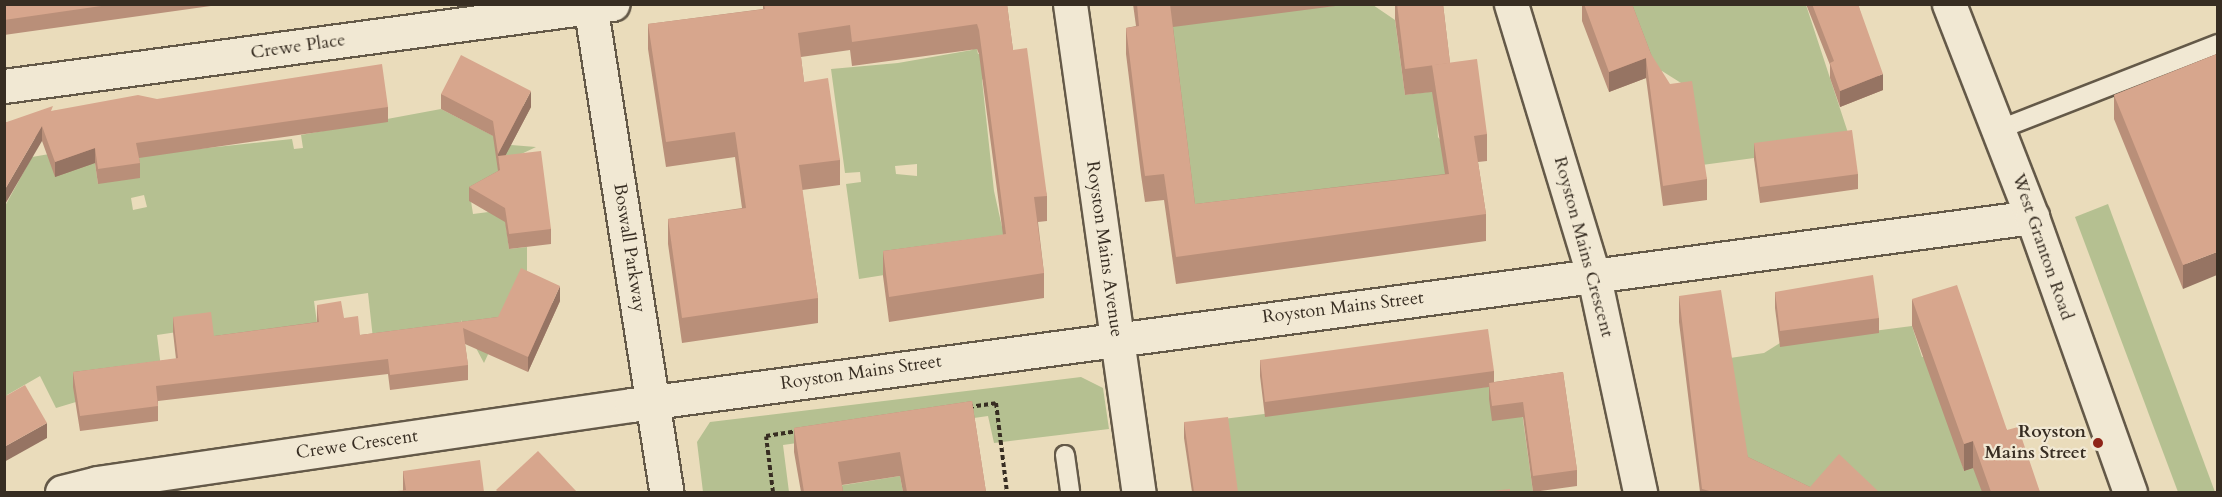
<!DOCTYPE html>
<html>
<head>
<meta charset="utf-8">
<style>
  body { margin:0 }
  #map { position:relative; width:2222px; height:497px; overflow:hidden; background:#eadcbb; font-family:Cardo,serif }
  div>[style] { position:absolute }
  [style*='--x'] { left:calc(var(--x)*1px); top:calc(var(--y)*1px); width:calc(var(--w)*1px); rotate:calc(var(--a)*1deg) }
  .green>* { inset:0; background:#b5c091 }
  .path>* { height:4px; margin-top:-2px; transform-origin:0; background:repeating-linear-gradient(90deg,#372d22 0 4.5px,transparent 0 7.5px) }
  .roads { filter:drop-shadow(2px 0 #645948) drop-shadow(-2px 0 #645948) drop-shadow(0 2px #645948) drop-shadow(0 -2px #645948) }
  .service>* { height:18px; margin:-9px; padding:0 9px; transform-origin:9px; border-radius:9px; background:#f1e8d3 }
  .minor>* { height:33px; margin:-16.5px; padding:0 16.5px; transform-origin:16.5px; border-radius:16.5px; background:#f1e8d3 }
  .tertiary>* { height:33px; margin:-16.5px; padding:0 16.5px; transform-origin:16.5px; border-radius:16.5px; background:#f1e8d3 }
  .wall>* { inset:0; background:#b98f79 }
  .shaded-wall>* { inset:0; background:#967463 }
  .building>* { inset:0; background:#d7a68d }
  .dots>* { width:16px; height:16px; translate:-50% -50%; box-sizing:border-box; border:3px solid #f1e8d3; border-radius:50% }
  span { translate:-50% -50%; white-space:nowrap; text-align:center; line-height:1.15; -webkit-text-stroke:4.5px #f1e8d3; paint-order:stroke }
  .street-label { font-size:18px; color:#372d22 }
  .poi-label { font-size:18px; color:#372d22; font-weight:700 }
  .right { translate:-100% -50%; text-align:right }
  .frame { position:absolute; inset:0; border:6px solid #372d22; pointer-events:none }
</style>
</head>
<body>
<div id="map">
  <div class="green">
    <i style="clip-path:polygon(1344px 5px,1373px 5px,1395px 20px,1405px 95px,1435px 91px,1438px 137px,1477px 193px,1199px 239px,1166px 22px)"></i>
    <i style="clip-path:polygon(1621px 5px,1806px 5px,1852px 145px,1702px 165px,1689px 88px,1662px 71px,1651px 75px)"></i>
    <i style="clip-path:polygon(evenodd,976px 44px,978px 54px,1008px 50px,982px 80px,994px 191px,1002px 227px,1032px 222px,1036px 251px,859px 279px,846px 184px,861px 182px,860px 172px,845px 173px,831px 69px,898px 63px,972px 50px,976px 44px,917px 164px,917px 176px,896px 174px,895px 166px,917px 164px)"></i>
    <i style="clip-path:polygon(evenodd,441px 109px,511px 145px,536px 147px,498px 165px,501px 189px,471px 201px,473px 214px,504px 210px,509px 249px,527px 247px,527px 285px,521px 283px,484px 363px,461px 320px,462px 337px,374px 348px,368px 293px,314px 301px,319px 337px,214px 351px,211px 327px,157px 335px,162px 376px,56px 408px,40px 376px,7px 395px,5px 412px,5px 206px,32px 157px,61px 152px,84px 165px,95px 163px,98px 184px,123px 157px,292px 139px,294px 149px,303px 148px,301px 135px,441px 109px,144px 195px,147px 207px,133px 210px,131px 198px,144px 195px)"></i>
    <i style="clip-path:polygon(2108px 204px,2215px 492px,2178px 492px,2075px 217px)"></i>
    <i style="clip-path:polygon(1912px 326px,1922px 357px,1930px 355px,1964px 471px,1975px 467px,1983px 492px,1828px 492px,1744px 482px,1730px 358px,1764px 353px,1780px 343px)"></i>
    <i style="clip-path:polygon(1081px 377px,1103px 388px,1109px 429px,994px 443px,988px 416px,783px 445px,789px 492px,703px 492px,697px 442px,710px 422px)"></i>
    <i style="clip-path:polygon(1518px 383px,1533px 492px,1236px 492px,1223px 419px)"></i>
    <i style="clip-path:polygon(900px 476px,903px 492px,839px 492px,838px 486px)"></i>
  </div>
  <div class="path">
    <i style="--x:969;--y:407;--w:27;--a:-8"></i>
    <i style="--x:996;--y:403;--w:90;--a:83"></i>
    <i style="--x:773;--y:492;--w:56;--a:-97.1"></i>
    <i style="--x:766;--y:436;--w:32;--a:-9"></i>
  </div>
  <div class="roads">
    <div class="service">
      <i style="--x:2000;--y:129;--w:234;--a:-21.3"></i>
      <i style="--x:1065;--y:455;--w:37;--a:82"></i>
    </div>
    <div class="minor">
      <i style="--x:1070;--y:4;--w:493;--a:82"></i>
      <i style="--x:1511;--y:4;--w:285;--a:73.1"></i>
      <i style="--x:1594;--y:277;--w:220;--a:77.9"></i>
      <i style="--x:4;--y:86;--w:614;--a:-7.68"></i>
      <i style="--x:62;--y:492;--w:36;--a:-14"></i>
      <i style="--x:97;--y:483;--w:540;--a:-8.31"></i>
      <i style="--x:631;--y:405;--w:1414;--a:-7.64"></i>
    </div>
    <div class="tertiary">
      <i style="--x:590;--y:4;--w:494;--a:81.1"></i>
      <i style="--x:1949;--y:4;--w:229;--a:68.7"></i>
      <i style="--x:2032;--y:217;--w:292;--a:70.4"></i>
    </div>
  </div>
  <div class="wall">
    <i style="clip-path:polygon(4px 4px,225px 4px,4px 35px)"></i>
    <i style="clip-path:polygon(763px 4px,1007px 4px,1013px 50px,1047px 196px,1047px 221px,1038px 222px,1044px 273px,1044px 298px,889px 322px,883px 276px,883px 251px,1003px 235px,979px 54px,977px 49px,852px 66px,850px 50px,801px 57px,804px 82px,840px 160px,840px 185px,802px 190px,818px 298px,818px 323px,682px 343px,668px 244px,668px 219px,742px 208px,735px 157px,666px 167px,648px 49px,648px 24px,763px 9px)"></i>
    <i style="clip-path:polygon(1133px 4px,1351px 4px,1173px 27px,1195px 204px,1445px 174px,1432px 92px,1405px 95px,1395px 19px,1395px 4px,1443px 4px,1450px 63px,1487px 134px,1487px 161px,1478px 162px,1486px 214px,1486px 241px,1176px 284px,1164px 200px,1145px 202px,1141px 175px,1126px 54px,1126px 28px,1136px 26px)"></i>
    <i style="clip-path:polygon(1582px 4px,1632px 4px,1651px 54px,1707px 179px,1707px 200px,1663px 206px,1646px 78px,1609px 92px,1582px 21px)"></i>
    <i style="clip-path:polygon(1806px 4px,1858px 4px,1883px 90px,1840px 107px,1830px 78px,1830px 65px)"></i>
    <i style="clip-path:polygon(2217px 54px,2183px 289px,2114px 119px,2114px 95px)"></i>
    <i style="clip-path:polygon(441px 94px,531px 107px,505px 156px,551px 229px,551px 244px,509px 249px,505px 222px,469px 201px,469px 187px,498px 171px,493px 136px,441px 109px)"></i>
    <i style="clip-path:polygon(157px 99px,388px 107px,388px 122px,139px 158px,140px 163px,140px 178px,98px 184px,95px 163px,55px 177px,42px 141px,4px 123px,53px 111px)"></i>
    <i style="clip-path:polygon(1754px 143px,1858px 174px,1858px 189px,1760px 203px,1754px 159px)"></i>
    <i style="clip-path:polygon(1775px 292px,1879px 318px,1879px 333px,1780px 347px,1775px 308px)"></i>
    <i style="clip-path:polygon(1679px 296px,1748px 457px,1810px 487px,1878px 492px,1700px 492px,1679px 322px)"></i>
    <i style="clip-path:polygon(1912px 299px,2007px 430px,2040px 492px,1982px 492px,1973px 468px,1964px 471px,1912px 326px)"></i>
    <i style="clip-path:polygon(560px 301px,528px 372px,465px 344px,468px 365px,468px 380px,390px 390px,388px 374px,158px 401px,158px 421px,80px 431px,73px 387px,73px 372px,176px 359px,173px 332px,173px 317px,214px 336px,317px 322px,317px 305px,344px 318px,360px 335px,498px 317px)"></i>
    <i style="clip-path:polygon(1260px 360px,1494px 371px,1494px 382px,1563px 372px,1577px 470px,1577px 486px,1533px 492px,1523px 417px,1492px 421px,1489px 399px,1489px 387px,1265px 417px,1260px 376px)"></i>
    <i style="clip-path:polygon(972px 401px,986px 492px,903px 492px,900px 476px,842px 485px,843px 492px,801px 492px,794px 452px,794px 428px)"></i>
    <i style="clip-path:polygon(1184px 422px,1238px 492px,1192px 492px,1184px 438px)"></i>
    <i style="clip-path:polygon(403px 471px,484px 492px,403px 491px)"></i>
  </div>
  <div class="shaded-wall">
    <i style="clip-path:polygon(1646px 58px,1646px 78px,1609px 92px,1609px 72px)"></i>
    <i style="clip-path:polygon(1883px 74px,1883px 90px,1840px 107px,1840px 91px)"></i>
    <i style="clip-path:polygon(531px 91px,531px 107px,500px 166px,498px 156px,498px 169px,498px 154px)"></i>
    <i style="clip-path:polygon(42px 126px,42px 141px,4px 206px,4px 191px)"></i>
    <i style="clip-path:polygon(95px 148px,95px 163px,55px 177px,55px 162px)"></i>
    <i style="clip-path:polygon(2217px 252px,2217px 275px,2183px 289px,2183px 265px)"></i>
    <i style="clip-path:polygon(560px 286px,560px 301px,528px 372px,528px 357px)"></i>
    <i style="clip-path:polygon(47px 423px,47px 438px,4px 462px,4px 447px)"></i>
    <i style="clip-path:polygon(1973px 441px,1973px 468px,1964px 471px,1964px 444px)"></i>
  </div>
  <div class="building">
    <i style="clip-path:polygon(4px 4px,115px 4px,4px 20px)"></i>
    <i style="clip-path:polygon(764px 4px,1007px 4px,1013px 50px,1027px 48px,1047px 196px,1034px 197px,1044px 273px,889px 297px,883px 251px,1006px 234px,979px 30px,977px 24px,852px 42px,850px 25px,798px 33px,804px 82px,828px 78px,840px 160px,799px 165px,818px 298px,682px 318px,668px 219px,746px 208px,735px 132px,666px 142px,648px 24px,765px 9px)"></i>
    <i style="clip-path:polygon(1137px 4px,1170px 4px,1195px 204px,1449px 174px,1432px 65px,1477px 59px,1487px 134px,1474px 136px,1486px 214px,1176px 257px,1164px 174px,1145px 176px,1141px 148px,1126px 28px,1139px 26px)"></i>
    <i style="clip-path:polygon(1397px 4px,1443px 4px,1450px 63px,1405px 69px)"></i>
    <i style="clip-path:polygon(1584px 4px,1632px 4px,1651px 54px,1670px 84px,1692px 81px,1707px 179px,1663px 186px,1646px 58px,1609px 72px)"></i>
    <i style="clip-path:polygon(1812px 4px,1858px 4px,1883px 74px,1840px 91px,1830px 63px,1834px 61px)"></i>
    <i style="clip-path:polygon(2217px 54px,2217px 252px,2183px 265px,2114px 95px)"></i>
    <i style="clip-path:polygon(461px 55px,531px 91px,498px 154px,493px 121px,441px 94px)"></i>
    <i style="clip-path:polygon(382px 64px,388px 107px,136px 143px,140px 163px,98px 169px,95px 148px,55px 162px,42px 126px,4px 191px,4px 123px,53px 106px,51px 111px,138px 95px,157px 99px)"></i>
    <i style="clip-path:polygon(1852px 130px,1858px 174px,1760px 187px,1754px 143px)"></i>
    <i style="clip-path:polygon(541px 151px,551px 229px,509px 234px,505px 208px,469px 187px,500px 170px,498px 156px)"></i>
    <i style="clip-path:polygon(521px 268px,560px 286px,528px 357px,463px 328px,468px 365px,390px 375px,388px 359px,156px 386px,158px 406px,80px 416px,73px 372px,178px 358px,173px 317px,211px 312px,214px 336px,319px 322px,317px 305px,341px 301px,344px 318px,358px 316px,360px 335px,498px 317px)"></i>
    <i style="clip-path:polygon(1873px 275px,1879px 318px,1780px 331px,1775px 292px)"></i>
    <i style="clip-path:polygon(1957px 285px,2007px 430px,2018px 427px,2040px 492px,1991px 492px,1973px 441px,1964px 444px,1912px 299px)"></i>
    <i style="clip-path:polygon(1721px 290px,1748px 457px,1810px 487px,1839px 454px,1878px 491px,1876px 492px,1713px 492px,1702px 489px,1679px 296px)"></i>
    <i style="clip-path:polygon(1488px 329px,1494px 371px,1265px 402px,1260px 360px)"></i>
    <i style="clip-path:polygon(1563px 372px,1577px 470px,1533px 476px,1523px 402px,1492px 406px,1489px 383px)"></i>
    <i style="clip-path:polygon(25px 385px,47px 423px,4px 447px,4px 397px)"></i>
    <i style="clip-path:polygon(972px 401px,986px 492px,907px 492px,900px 452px,838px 462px,843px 492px,804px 492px,794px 428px)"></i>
    <i style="clip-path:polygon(1228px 417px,1238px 492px,1194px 492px,1184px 422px)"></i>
    <i style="clip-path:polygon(538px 451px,577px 492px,498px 492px,496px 490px)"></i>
    <i style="clip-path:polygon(480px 460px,484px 492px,388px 492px,406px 490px,403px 471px)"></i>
    <i style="clip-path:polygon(1510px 489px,1510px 492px,1483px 492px)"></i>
  </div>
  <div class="dots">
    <i style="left:2098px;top:443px;background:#8f2418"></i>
  </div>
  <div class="street-label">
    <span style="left:298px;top:47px;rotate:-8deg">Crewe Place</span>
    <span style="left:1583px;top:247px;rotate:75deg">Royston Mains Crescent</span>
    <span style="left:2042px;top:247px;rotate:71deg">West Granton Road</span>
    <span style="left:629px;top:248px;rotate:81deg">Boswall Parkway</span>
    <span style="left:1104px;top:249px;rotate:82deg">Royston Mains Avenue</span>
    <span style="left:1343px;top:308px;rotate:-7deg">Royston Mains Street</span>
    <span style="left:861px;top:373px;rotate:-8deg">Royston Mains Street</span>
    <span style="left:357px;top:445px;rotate:-8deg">Crewe Crescent</span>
  </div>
  <div class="poi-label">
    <span class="right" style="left:2086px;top:443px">Royston<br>Mains Street</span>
  </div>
  <div class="frame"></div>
</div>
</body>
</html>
